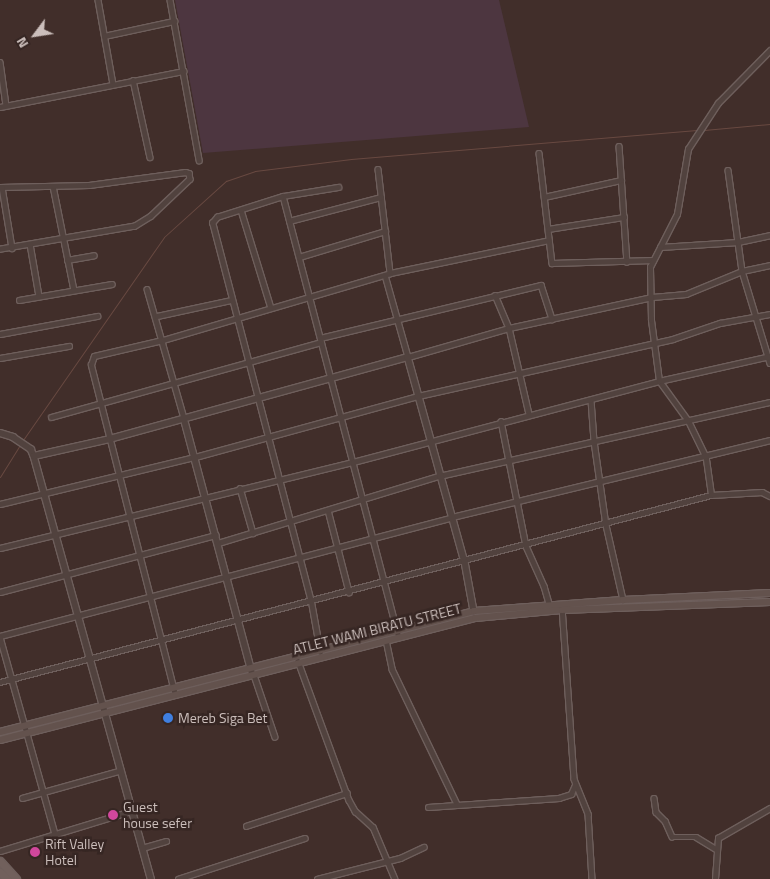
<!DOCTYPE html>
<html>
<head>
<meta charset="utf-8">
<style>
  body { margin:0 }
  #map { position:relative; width:770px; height:879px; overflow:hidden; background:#412e2a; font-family:"Titillium Web",sans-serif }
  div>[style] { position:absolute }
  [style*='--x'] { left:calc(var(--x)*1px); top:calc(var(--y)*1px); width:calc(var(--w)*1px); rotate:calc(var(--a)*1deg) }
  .green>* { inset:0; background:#4d3640 }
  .stream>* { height:1px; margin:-0.5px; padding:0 0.5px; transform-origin:0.5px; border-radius:0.5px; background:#684941 }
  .roads { filter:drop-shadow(1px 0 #6e5f5c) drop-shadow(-1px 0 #6e5f5c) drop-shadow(0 1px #6e5f5c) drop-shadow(0 -1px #6e5f5c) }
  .minor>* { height:4.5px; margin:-2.25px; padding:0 2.25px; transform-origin:2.25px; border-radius:2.25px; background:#51423e }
  .tertiary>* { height:5.5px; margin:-2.75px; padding:0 2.75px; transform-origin:2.75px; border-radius:2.75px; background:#51423e }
  .secondary>* { height:6px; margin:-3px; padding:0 3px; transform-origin:3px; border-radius:3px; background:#63524d }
  .primary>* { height:7px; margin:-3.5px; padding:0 3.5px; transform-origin:3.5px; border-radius:3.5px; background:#71605c }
  .dots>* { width:14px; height:14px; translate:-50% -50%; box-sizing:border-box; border:2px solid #362623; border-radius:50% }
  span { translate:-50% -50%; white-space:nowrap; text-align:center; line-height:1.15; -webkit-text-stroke:5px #362623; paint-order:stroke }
  .street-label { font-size:14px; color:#cbbebb }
  .poi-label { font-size:14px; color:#cbbebb }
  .left { translate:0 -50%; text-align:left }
  .north { position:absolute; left:10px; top:10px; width:50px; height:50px; -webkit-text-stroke:4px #362623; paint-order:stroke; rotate:239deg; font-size:14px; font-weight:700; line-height:20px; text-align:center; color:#cbbebb }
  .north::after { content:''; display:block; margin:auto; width:18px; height:22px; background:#cbbebb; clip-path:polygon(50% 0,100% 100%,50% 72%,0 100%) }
</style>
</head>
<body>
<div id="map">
  <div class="green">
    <i style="clip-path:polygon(175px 0,499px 0,529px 127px,203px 153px)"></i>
  </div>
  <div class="stream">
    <i style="--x:704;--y:130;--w:66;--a:-5.2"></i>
    <i style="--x:23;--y:440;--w:247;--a:-55.2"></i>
    <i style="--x:164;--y:237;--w:84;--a:-42.1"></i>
    <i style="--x:226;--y:181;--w:31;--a:-19"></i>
    <i style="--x:255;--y:171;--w:97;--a:-7.1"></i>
    <i style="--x:351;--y:159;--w:347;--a:-4.8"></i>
    <i style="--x:0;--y:477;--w:40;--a:-58"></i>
  </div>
  <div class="roads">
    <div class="minor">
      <i style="--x:98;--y:0;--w:85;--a:79.9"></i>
      <i style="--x:170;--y:0;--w:163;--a:79.7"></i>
      <i style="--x:104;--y:36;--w:72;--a:-12.1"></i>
      <i style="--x:0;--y:62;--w:43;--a:82.1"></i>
      <i style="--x:133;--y:80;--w:79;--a:77.6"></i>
      <i style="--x:0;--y:107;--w:187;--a:-11.1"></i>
      <i style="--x:619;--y:146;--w:116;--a:86.1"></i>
      <i style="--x:539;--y:153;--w:111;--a:83.3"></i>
      <i style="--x:552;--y:263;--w:101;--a:-1.7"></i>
      <i style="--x:378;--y:169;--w:105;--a:83.4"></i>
      <i style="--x:728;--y:170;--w:102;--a:82.1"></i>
      <i style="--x:742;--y:271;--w:96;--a:73.1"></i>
      <i style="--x:53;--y:186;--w:106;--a:78.6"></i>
      <i style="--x:0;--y:187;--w:89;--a:-1.3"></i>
      <i style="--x:89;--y:185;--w:97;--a:-7.7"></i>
      <i style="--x:185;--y:172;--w:4;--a:14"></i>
      <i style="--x:189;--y:173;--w:6;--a:81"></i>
      <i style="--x:190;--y:179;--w:54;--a:136.5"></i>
      <i style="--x:151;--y:216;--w:19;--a:148"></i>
      <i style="--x:135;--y:226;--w:137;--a:170.3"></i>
      <i style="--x:2;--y:187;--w:62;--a:80.7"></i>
      <i style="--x:283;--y:196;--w:453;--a:75.3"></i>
      <i style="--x:544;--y:197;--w:79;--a:-12.4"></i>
      <i style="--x:241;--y:210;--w:102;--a:73"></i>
      <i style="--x:289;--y:221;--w:95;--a:-14.6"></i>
      <i style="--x:548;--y:229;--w:77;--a:-9"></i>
      <i style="--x:30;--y:244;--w:53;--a:80.2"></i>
      <i style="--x:660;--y:247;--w:78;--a:-3.7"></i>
      <i style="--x:738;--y:242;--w:33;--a:-12"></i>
      <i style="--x:299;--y:257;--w:90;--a:-16.8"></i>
      <i style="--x:67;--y:260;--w:27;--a:-10"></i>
      <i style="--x:385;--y:275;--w:85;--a:74.3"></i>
      <i style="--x:408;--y:357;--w:105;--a:-16"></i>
      <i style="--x:509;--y:328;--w:146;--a:-12.2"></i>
      <i style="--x:652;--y:297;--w:34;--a:-5"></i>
      <i style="--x:686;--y:294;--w:61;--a:-22.3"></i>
      <i style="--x:742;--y:271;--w:29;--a:-12"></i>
      <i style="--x:147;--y:289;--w:134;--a:74"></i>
      <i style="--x:495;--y:295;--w:36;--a:67"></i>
      <i style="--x:509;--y:328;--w:88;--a:76.9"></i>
      <i style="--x:19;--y:300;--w:94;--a:-9.8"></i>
      <i style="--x:157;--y:316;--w:76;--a:-12.2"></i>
      <i style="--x:0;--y:334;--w:99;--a:-10.5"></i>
      <i style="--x:320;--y:338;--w:227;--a:-13.5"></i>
      <i style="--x:541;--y:285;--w:36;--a:72"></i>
      <i style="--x:0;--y:358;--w:70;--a:-9.9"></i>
      <i style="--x:591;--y:400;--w:41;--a:85.8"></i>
      <i style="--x:594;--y:441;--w:85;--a:81.9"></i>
      <i style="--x:606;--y:525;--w:77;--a:77.2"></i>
      <i style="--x:51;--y:417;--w:280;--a:-15.5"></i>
      <i style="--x:501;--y:421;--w:127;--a:78.7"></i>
      <i style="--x:526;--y:546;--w:44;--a:65.8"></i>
      <i style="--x:544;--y:586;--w:19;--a:74"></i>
      <i style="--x:240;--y:488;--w:47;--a:73.9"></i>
      <i style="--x:711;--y:495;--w:37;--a:-98"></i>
      <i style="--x:706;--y:458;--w:41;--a:-115.9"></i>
      <i style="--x:688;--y:421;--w:49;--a:-125.9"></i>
      <i style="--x:659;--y:381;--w:62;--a:-97.5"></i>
      <i style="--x:651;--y:320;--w:53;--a:-91.1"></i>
      <i style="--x:650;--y:267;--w:59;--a:-63"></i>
      <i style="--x:677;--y:214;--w:66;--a:-80.4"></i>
      <i style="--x:688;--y:149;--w:55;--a:-56.9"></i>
      <i style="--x:718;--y:103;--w:74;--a:-45.5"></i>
      <i style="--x:0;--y:504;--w:201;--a:-13.6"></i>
      <i style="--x:195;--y:457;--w:231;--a:-15.3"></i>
      <i style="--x:418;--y:396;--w:261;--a:-12.6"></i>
      <i style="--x:673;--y:339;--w:50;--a:-18.8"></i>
      <i style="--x:720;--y:323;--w:51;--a:-10.2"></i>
      <i style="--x:328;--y:510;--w:85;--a:75.6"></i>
      <i style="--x:218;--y:543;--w:231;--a:-16.9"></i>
      <i style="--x:439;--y:476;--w:339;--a:-12.6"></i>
      <i style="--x:0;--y:548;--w:363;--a:-13.7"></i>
      <i style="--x:353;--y:462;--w:317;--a:-14.8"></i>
      <i style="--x:659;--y:381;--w:114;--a:-12.7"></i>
      <i style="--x:0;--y:592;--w:223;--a:-14.8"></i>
      <i style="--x:562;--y:607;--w:172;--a:86"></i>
      <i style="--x:574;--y:779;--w:38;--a:68"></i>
      <i style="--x:588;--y:814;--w:65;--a:86.5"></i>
      <i style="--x:0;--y:636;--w:467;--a:-14.7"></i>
      <i style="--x:452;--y:517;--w:327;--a:-13.6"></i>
      <i style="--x:0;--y:637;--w:205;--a:74.4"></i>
      <i style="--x:386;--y:640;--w:30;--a:78"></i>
      <i style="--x:392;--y:669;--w:150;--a:64.3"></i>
      <i style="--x:320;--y:652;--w:51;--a:-100.2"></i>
      <i style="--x:311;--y:602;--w:392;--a:-104.6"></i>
      <i style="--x:212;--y:223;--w:8;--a:-50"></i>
      <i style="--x:217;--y:217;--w:69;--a:-17.7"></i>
      <i style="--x:283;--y:196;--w:56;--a:-9.3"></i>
      <i style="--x:298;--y:661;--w:148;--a:69.9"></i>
      <i style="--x:349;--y:800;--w:13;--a:61"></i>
      <i style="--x:355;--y:811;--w:24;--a:42"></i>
      <i style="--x:373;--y:827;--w:56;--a:67.1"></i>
      <i style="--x:254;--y:675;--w:65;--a:71.3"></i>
      <i style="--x:0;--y:682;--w:735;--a:-14.74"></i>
      <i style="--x:711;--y:495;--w:51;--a:-3.4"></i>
      <i style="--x:762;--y:492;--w:9;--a:27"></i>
      <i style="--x:175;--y:695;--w:341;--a:-104.3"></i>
      <i style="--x:91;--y:365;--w:9;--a:-72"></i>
      <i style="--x:94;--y:356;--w:71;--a:-13.1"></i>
      <i style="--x:163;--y:340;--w:237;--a:-16.4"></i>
      <i style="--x:390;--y:273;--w:162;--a:-11.7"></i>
      <i style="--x:22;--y:798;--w:101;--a:-15.6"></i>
      <i style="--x:654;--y:798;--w:14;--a:82"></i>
      <i style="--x:656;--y:812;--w:13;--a:45"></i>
      <i style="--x:665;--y:821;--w:17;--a:66"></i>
      <i style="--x:672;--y:837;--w:24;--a:0"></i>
      <i style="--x:696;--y:837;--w:23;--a:31"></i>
      <i style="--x:428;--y:807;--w:131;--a:-3.9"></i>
      <i style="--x:559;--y:798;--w:13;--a:-18"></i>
      <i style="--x:571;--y:794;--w:10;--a:-66"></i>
      <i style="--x:246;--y:826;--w:106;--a:-18.1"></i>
      <i style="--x:142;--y:848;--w:25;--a:-16"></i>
      <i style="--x:0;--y:851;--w:137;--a:-17"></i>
      <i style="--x:178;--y:879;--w:133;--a:-17.9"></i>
      <i style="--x:317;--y:879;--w:86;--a:-14.2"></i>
      <i style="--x:400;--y:858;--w:26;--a:-25"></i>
      <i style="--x:715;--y:879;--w:41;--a:-85.8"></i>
      <i style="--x:718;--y:838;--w:60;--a:-30"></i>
    </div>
    <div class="tertiary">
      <i style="--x:184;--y:418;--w:262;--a:75"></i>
      <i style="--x:0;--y:433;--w:14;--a:17"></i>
      <i style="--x:13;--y:437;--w:22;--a:34"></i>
      <i style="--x:31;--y:449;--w:8;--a:67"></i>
      <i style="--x:34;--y:456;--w:439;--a:74.5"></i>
      <i style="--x:34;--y:456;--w:78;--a:-12.6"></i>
      <i style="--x:110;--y:439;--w:309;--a:-15.4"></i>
      <i style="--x:408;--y:357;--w:213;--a:74.5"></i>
      <i style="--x:465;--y:562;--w:50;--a:79.6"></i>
    </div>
    <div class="secondary">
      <i style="--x:0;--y:732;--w:489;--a:-14.3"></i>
      <i style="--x:474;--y:611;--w:149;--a:-4.2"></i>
      <i style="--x:623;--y:600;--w:147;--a:-2.7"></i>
      <i style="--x:0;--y:740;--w:490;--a:-14.4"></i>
      <i style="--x:475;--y:618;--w:87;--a:-5.3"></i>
      <i style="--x:562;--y:610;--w:208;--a:-2.2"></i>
    </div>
    <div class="primary">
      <i style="--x:0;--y:861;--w:24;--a:48"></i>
      <i style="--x:0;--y:872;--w:10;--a:45"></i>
    </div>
  </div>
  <div class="dots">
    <i style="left:168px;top:718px;background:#3f7fe0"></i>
    <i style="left:113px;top:815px;background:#d1479c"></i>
    <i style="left:35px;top:852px;background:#d1479c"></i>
  </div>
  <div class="street-label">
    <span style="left:377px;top:629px;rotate:-14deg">ATLET WAMI BIRATU STREET</span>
  </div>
  <div class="poi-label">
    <span class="left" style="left:178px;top:718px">Mereb Siga Bet</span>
    <span class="left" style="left:123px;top:815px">Guest<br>house sefer</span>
    <span class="left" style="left:45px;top:852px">Rift Valley<br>Hotel</span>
  </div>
  <div class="north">N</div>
</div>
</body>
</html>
